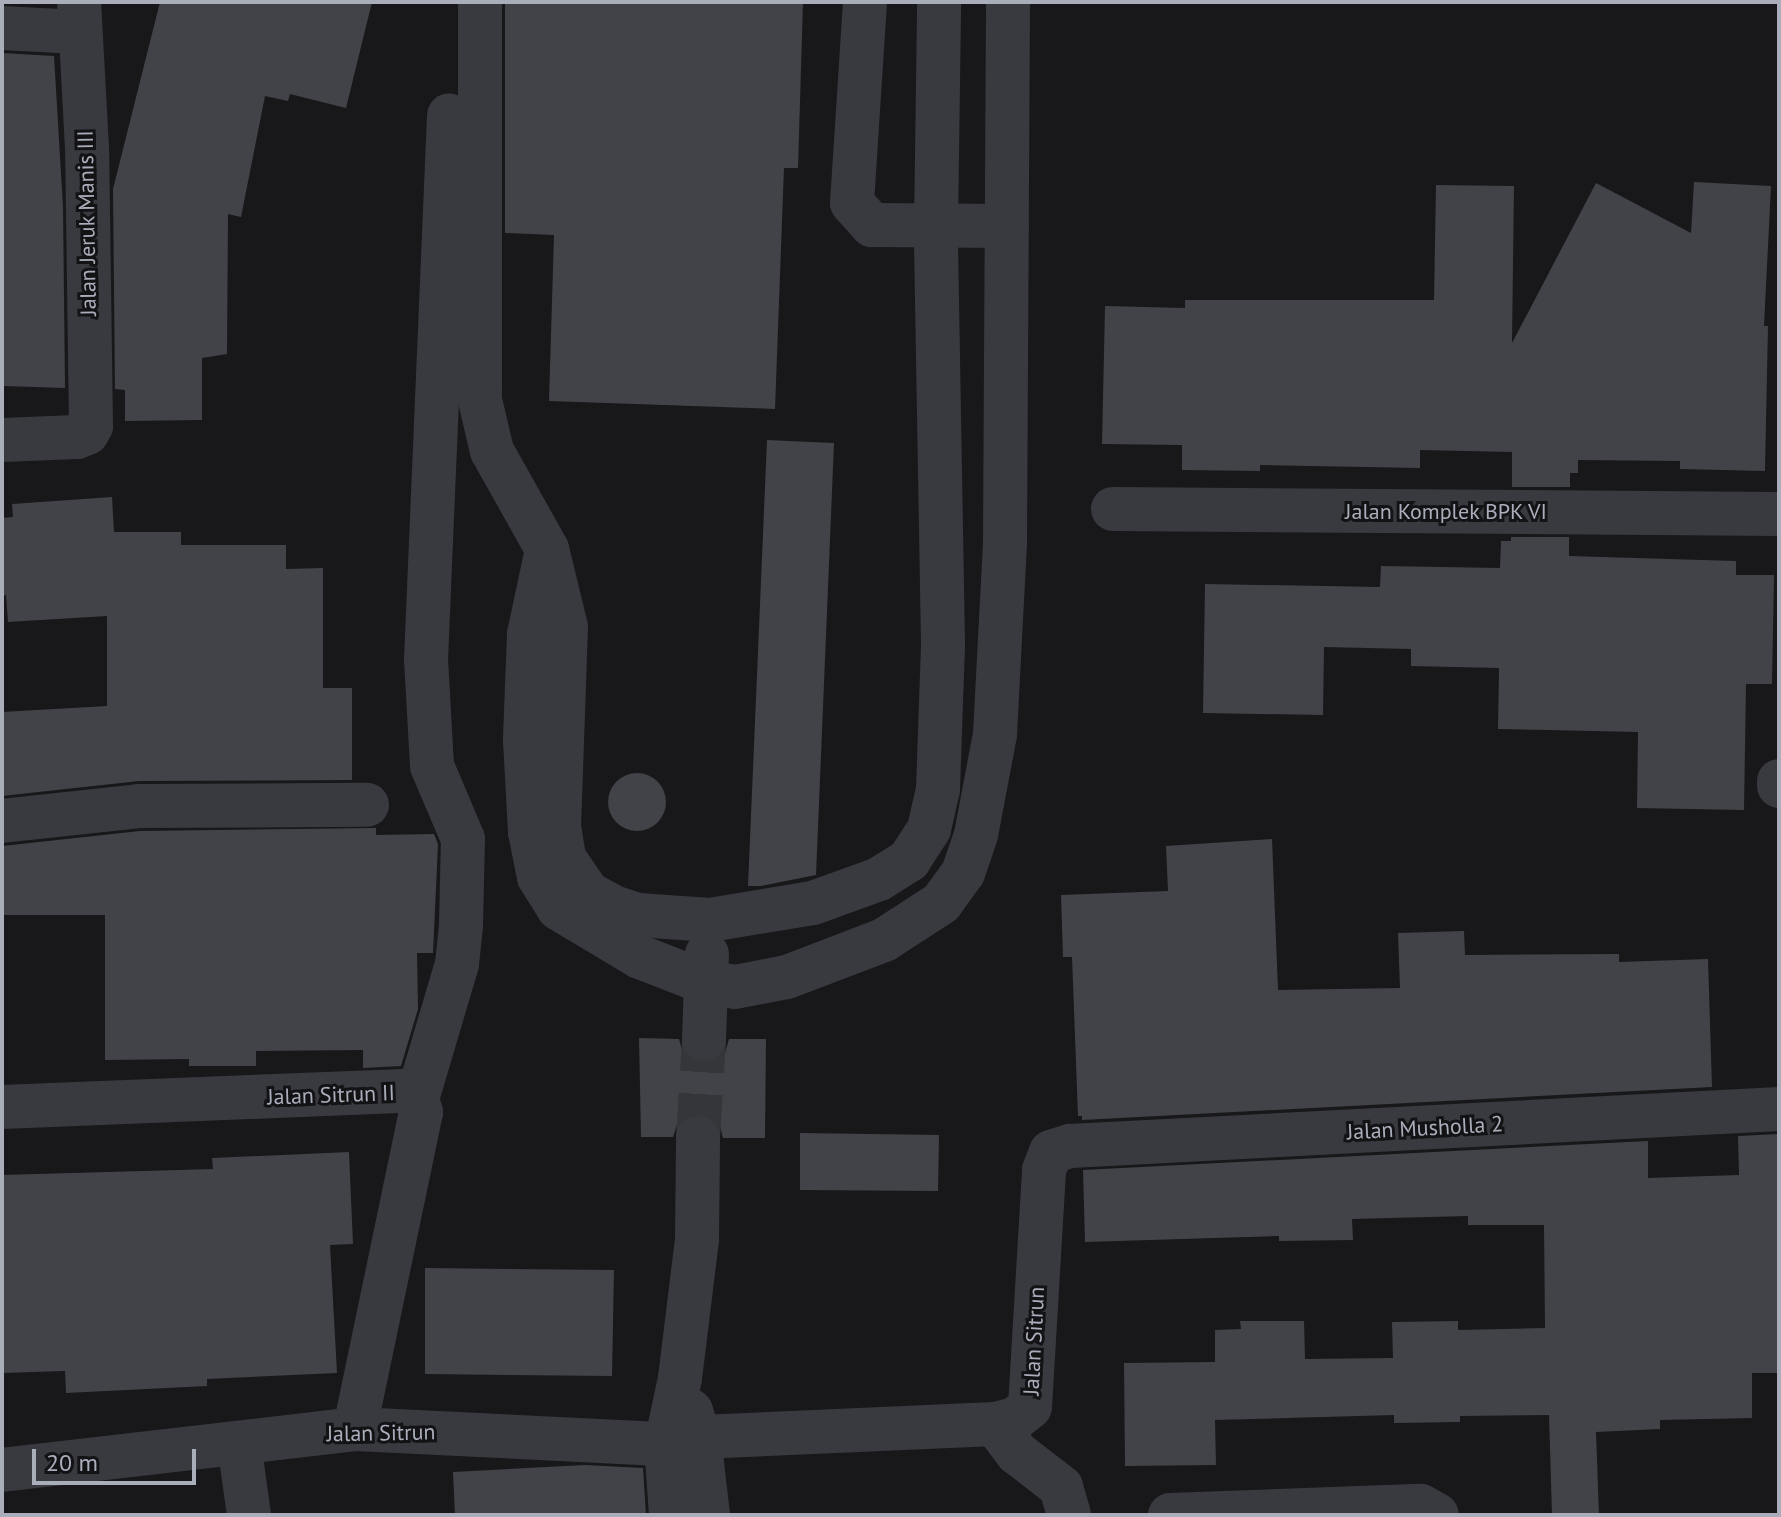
<!DOCTYPE html>
<html>
<head>
<meta charset="utf-8">
<style>
  body { margin:0 }
  #map { position:relative; width:1781px; height:1517px; overflow:hidden; background:#18181a; font-family:"PT Sans",sans-serif }
  div>[style] { position:absolute }
  [style*='--x'] { left:calc(var(--x)*1px); top:calc(var(--y)*1px); width:calc(var(--w)*1px); rotate:calc(var(--a)*1deg) }
  .building>* { inset:0; background:#424348 }
  .round { border-radius:50% }
  .minor-tunnel>* { height:44px; margin-top:-22px; transform-origin:0; background:repeating-linear-gradient(90deg,#35363a 0 44px,transparent 0 66px) }
  .minor>* { height:44px; margin:-22px; padding:0 22px; transform-origin:22px; border-radius:22px; background:#393a40 }
  span { translate:-50% -50%; white-space:nowrap; text-align:center; line-height:1.15; -webkit-text-stroke:6px #131316; paint-order:stroke }
  .street-label { font-size:22px; color:#aaaebb }
  .frame { position:absolute; inset:0; border:4px solid #aaaebb; pointer-events:none }
  .scale { position:absolute; left:32px; top:1449px; width:164px; height:36px; box-sizing:border-box; border:4px solid #aaaebb; border-top:0; padding-left:10px; font-size:24px; line-height:28px; white-space:nowrap; color:#aaaebb; -webkit-text-stroke:6px #131316; paint-order:stroke }
</style>
</head>
<body>
<div id="map">
  <div class="building">
    <i style="clip-path:polygon(160px 2px,372px 2px,346px 108px,290px 94px,288px 101px,265px 96px,241px 217px,228px 214px,227px 354px,202px 358px,202px 420px,125px 421px,125px 390px,115px 389px,113px 189px)"></i>
    <i style="clip-path:polygon(505px 2px,803px 2px,798px 168px,784px 168px,775px 409px,549px 401px,554px 235px,505px 233px)"></i>
    <i style="clip-path:polygon(2px 53px,54px 56px,63px 207px,65px 388px,2px 386px)"></i>
    <i style="clip-path:polygon(1694px 182px,1771px 186px,1764px 326px,1768px 326px,1765px 471px,1680px 469px,1680px 461px,1578px 460px,1578px 473px,1570px 473px,1570px 487px,1512px 487px,1512px 452px,1420px 450px,1420px 468px,1260px 465px,1260px 471px,1182px 470px,1182px 445px,1102px 444px,1105px 306px,1185px 308px,1185px 300px,1434px 300px,1436px 185px,1514px 186px,1512px 343px,1596px 183px,1691px 233px)"></i>
    <i style="clip-path:polygon(767px 440px,834px 443px,816px 875px,761px 886px,748px 886px)"></i>
    <i style="clip-path:polygon(112px 497px,114px 532px,181px 532px,181px 545px,286px 545px,286px 569px,323px 568px,323px 688px,352px 688px,352px 780px,139px 781px,2px 796px,2px 712px,107px 706px,107px 616px,8px 622px,6px 595px,2px 596px,2px 518px,13px 517px,12px 504px)"></i>
    <i style="clip-path:polygon(1511px 537px,1569px 537px,1569px 556px,1736px 561px,1736px 575px,1774px 575px,1772px 684px,1746px 684px,1744px 810px,1637px 808px,1638px 732px,1498px 729px,1499px 668px,1411px 666px,1411px 649px,1324px 647px,1323px 715px,1203px 713px,1205px 584px,1380px 587px,1381px 566px,1500px 568px,1501px 541px,1511px 541px)"></i>
    <i class="round" style="left:608px;top:773px;width:58px;height:58px"></i>
    <i style="clip-path:polygon(376px 828px,376px 835px,434px 834px,438px 844px,433px 953px,417px 953px,418px 1009px,401px 1066px,363px 1068px,363px 1050px,256px 1051px,256px 1066px,189px 1066px,189px 1059px,105px 1060px,105px 915px,2px 915px,2px 846px,140px 831px)"></i>
    <i style="clip-path:polygon(1272px 839px,1278px 990px,1400px 988px,1398px 933px,1464px 931px,1465px 955px,1619px 954px,1619px 962px,1708px 959px,1712px 1087px,1082px 1120px,1082px 1116px,1078px 1116px,1072px 957px,1063px 957px,1061px 895px,1168px 891px,1166px 846px)"></i>
    <i style="clip-path:polygon(639px 1038px,679px 1039px,682px 1050px,690px 1060px,704px 1064px,715px 1061px,725px 1053px,729px 1039px,766px 1039px,765px 1138px,723px 1138px,720px 1126px,711px 1117px,697px 1113px,685px 1117px,677px 1125px,673px 1137px,641px 1137px)"></i>
    <i style="clip-path:polygon(800px 1133px,939px 1135px,938px 1191px,800px 1190px)"></i>
    <i style="clip-path:polygon(1779px 1134px,1779px 1373px,1752px 1373px,1752px 1418px,1660px 1420px,1660px 1429px,1596px 1432px,1599px 1515px,1552px 1515px,1549px 1415px,1460px 1416px,1460px 1422px,1394px 1423px,1394px 1415px,1215px 1420px,1216px 1465px,1125px 1466px,1124px 1363px,1215px 1362px,1215px 1330px,1241px 1329px,1240px 1321px,1304px 1321px,1305px 1359px,1393px 1358px,1392px 1322px,1458px 1321px,1458px 1330px,1545px 1328px,1544px 1225px,1468px 1225px,1468px 1216px,1352px 1219px,1353px 1240px,1279px 1241px,1279px 1236px,1085px 1242px,1083px 1170px,1648px 1141px,1648px 1178px,1739px 1175px,1738px 1136px)"></i>
    <i style="clip-path:polygon(349px 1152px,353px 1244px,330px 1245px,337px 1373px,207px 1379px,207px 1386px,66px 1393px,65px 1371px,2px 1373px,2px 1175px,213px 1169px,212px 1158px)"></i>
    <i style="clip-path:polygon(425px 1268px,614px 1270px,612px 1376px,425px 1374px)"></i>
    <i style="clip-path:polygon(585px 1465px,643px 1468px,646px 1515px,455px 1515px,453px 1472px)"></i>
  </div>
  <div class="minor-tunnel">
    <i style="--x:698;--y:1138;--w:99;--a:-86.5"></i>
  </div>
  <div class="minor">
    <i style="--x:480;--y:2;--w:398;--a:90"></i>
    <i style="--x:480;--y:400;--w:52;--a:76.8"></i>
    <i style="--x:492;--y:451;--w:112;--a:60.7"></i>
    <i style="--x:547;--y:549;--w:80;--a:76.3"></i>
    <i style="--x:566;--y:627;--w:199;--a:92"></i>
    <i style="--x:559;--y:826;--w:32;--a:81"></i>
    <i style="--x:564;--y:858;--w:42;--a:55.6"></i>
    <i style="--x:588;--y:893;--w:29;--a:29"></i>
    <i style="--x:613;--y:907;--w:26;--a:18"></i>
    <i style="--x:638;--y:915;--w:72;--a:4"></i>
    <i style="--x:710;--y:920;--w:104;--a:-9.4"></i>
    <i style="--x:813;--y:903;--w:70;--a:-20"></i>
    <i style="--x:879;--y:879;--w:36;--a:-32"></i>
    <i style="--x:909;--y:860;--w:37;--a:-57"></i>
    <i style="--x:929;--y:829;--w:41;--a:-77.3"></i>
    <i style="--x:938;--y:789;--w:145;--a:-88"></i>
    <i style="--x:943;--y:644;--w:417;--a:-91"></i>
    <i style="--x:936;--y:227;--w:225;--a:-89.2"></i>
    <i style="--x:865;--y:2;--w:201;--a:93.7"></i>
    <i style="--x:852;--y:203;--w:30;--a:48"></i>
    <i style="--x:872;--y:225;--w:135;--a:0.4"></i>
    <i style="--x:2;--y:28;--w:77;--a:3"></i>
    <i style="--x:2;--y:440;--w:75;--a:-2.3"></i>
    <i style="--x:77;--y:437;--w:11;--a:-22"></i>
    <i style="--x:87;--y:433;--w:8;--a:-60"></i>
    <i style="--x:91;--y:426;--w:278;--a:-90.8"></i>
    <i style="--x:87;--y:148;--w:146;--a:-93.1"></i>
    <i style="--x:1113;--y:509;--w:666;--a:0.43"></i>
    <i style="--x:545;--y:559;--w:77;--a:102"></i>
    <i style="--x:529;--y:634;--w:106;--a:92.2"></i>
    <i style="--x:525;--y:740;--w:92;--a:86.9"></i>
    <i style="--x:530;--y:832;--w:46;--a:78.7"></i>
    <i style="--x:539;--y:877;--w:36;--a:58"></i>
    <i style="--x:558;--y:908;--w:96;--a:30.9"></i>
    <i style="--x:640;--y:957;--w:69;--a:21.3"></i>
    <i style="--x:704;--y:982;--w:31;--a:9"></i>
    <i style="--x:735;--y:987;--w:53;--a:-10.9"></i>
    <i style="--x:787;--y:977;--w:104;--a:-20.9"></i>
    <i style="--x:884;--y:940;--w:68;--a:-33"></i>
    <i style="--x:941;--y:903;--w:37;--a:-54"></i>
    <i style="--x:963;--y:873;--w:40;--a:-71.1"></i>
    <i style="--x:976;--y:835;--w:103;--a:-79.3"></i>
    <i style="--x:995;--y:734;--w:192;--a:-87"></i>
    <i style="--x:1005;--y:542;--w:540;--a:-89.68"></i>
    <i style="--x:1779;--y:786;--w:5;--a:-90"></i>
    <i style="--x:2;--y:821;--w:138;--a:-6.2"></i>
    <i style="--x:139;--y:806;--w:228;--a:-0.3"></i>
    <i style="--x:704;--y:1039;--w:85;--a:-88"></i>
    <i style="--x:417;--y:1099;--w:141;--a:-73.5"></i>
    <i style="--x:457;--y:964;--w:39;--a:-84"></i>
    <i style="--x:461;--y:925;--w:86;--a:-88.7"></i>
    <i style="--x:463;--y:839;--w:79;--a:-113"></i>
    <i style="--x:432;--y:766;--w:106;--a:-93.2"></i>
    <i style="--x:426;--y:660;--w:545;--a:-87.58"></i>
    <i style="--x:2;--y:1107;--w:402;--a:-2.3"></i>
    <i style="--x:404;--y:1091;--w:15;--a:32"></i>
    <i style="--x:417;--y:1099;--w:14;--a:73"></i>
    <i style="--x:421;--y:1112;--w:324;--a:101.8"></i>
    <i style="--x:691;--y:1411;--w:27;--a:73"></i>
    <i style="--x:699;--y:1437;--w:79;--a:83.4"></i>
    <i style="--x:995;--y:1424;--w:36;--a:53"></i>
    <i style="--x:1017;--y:1453;--w:56;--a:37.7"></i>
    <i style="--x:1061;--y:1487;--w:29;--a:74"></i>
    <i style="--x:239;--y:1443;--w:73;--a:82.1"></i>
    <i style="--x:2;--y:1470;--w:355;--a:-6.6"></i>
    <i style="--x:355;--y:1429;--w:311;--a:2.8"></i>
    <i style="--x:666;--y:1444;--w:34;--a:-12"></i>
    <i style="--x:699;--y:1437;--w:296;--a:-2.5"></i>
    <i style="--x:995;--y:1424;--w:21;--a:-14"></i>
    <i style="--x:1015;--y:1419;--w:19;--a:-39"></i>
    <i style="--x:1030;--y:1407;--w:237;--a:-86.6"></i>
    <i style="--x:1044;--y:1170;--w:19;--a:-69"></i>
    <i style="--x:1051;--y:1152;--w:20;--a:-18"></i>
    <i style="--x:1070;--y:1146;--w:710;--a:-2.99"></i>
    <i style="--x:671;--y:1515;--w:71;--a:-94"></i>
    <i style="--x:666;--y:1444;--w:67;--a:-78"></i>
    <i style="--x:680;--y:1378;--w:140;--a:-83"></i>
    <i style="--x:697;--y:1239;--w:101;--a:-89.4"></i>
    <i style="--x:1170;--y:1515;--w:251;--a:-2.1"></i>
    <i style="--x:1421;--y:1506;--w:18;--a:29"></i>
  </div>
  <div class="street-label">
    <span style="left:87px;top:223px;rotate:-91deg">Jalan Jeruk Manis III</span>
    <span style="left:1446px;top:512px">Jalan Komplek BPK VI</span>
    <span style="left:331px;top:1095px;rotate:-2deg">Jalan Sitrun II</span>
    <span style="left:1425px;top:1128px;rotate:-3deg">Jalan Musholla 2</span>
    <span style="left:1034px;top:1341px;rotate:-87deg">Jalan Sitrun</span>
    <span style="left:381px;top:1433px;rotate:-1deg">Jalan Sitrun</span>
  </div>
  <div class="frame"></div>
  <div class="scale">20 m</div>
</div>
</body>
</html>
